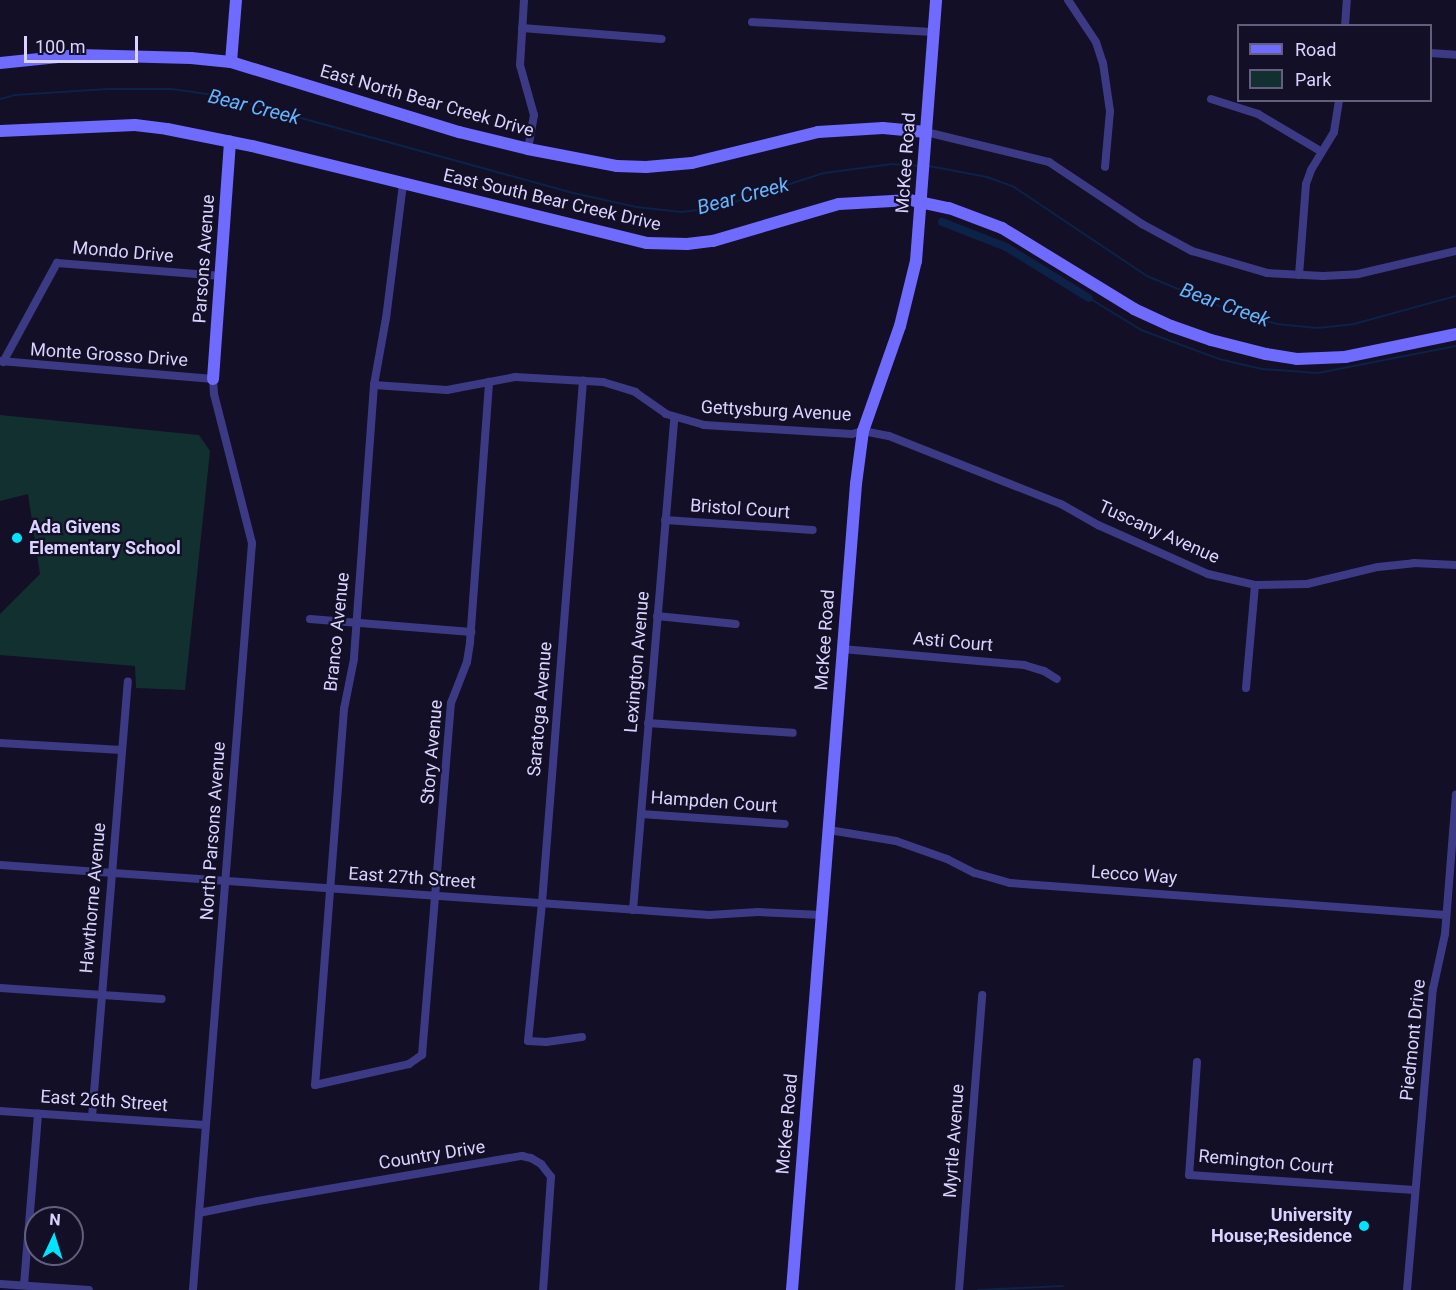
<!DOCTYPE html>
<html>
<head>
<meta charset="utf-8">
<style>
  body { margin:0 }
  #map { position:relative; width:1456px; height:1290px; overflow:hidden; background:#130f26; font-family:Roboto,sans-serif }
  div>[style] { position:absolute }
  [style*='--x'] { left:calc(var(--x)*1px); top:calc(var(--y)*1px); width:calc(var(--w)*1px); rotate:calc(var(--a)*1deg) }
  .green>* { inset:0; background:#12302f }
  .stream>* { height:2px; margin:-1px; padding:0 1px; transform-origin:1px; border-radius:1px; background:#0c2248 }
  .canal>* { height:8px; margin:-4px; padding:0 4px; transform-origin:4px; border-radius:4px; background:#0c2248 }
  .street>* { height:8px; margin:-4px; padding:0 4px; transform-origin:4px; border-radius:4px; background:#3d3a85 }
  .secondary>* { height:12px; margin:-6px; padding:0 6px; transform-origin:6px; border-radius:6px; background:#6f6bff }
  .dots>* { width:16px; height:16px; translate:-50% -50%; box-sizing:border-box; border:3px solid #130f26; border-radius:50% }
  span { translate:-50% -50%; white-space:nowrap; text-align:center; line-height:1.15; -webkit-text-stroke:4.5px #130f26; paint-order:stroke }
  .street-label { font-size:18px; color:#d9d4ff }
  .poi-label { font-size:18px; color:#d9d4ff; font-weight:700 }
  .left { translate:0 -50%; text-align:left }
  .right { translate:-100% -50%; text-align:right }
  .water-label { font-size:20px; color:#62b6ff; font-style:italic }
  .legend { position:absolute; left:1237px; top:24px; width:195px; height:78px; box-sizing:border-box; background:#130f26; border:2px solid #625e7d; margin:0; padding:8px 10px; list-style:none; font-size:18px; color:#d9d4ff }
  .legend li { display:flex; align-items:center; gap:12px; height:30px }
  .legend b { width:30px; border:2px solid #625e7d }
  .north { position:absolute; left:24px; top:1206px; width:60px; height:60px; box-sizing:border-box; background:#130f26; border:2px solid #625e7d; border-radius:50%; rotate:4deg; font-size:16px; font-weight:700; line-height:24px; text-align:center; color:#d9d4ff }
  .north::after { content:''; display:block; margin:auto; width:21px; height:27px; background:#00e5ff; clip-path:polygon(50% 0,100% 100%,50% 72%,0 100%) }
  .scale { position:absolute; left:24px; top:36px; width:114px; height:27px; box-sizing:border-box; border:3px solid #d9d4ff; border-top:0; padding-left:8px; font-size:18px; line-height:21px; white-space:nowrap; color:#d9d4ff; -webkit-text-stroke:4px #130f26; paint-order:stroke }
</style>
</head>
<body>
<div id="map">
  <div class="green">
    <i style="clip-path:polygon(0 415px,199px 435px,210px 451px,185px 690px,136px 688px,135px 666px,0 655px,0 614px,40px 574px,28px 494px,0 501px)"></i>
  </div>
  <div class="stream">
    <i style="--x:0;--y:99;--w:16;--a:-15"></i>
    <i style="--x:15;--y:95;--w:93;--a:-3.7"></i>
    <i style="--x:108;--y:89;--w:64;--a:0"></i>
    <i style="--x:172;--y:89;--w:49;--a:8.1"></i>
    <i style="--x:221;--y:96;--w:365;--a:15.4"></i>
    <i style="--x:573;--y:193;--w:65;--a:12.5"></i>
    <i style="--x:636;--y:207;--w:46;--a:6.2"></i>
    <i style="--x:682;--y:212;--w:34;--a:-7"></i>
    <i style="--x:716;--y:208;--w:114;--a:-18"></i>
    <i style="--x:824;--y:173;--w:69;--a:-7.5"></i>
    <i style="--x:892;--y:164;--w:28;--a:4"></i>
    <i style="--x:929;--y:166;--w:59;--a:10.7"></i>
    <i style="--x:987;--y:177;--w:29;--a:20"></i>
    <i style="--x:1014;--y:187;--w:160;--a:33.8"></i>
    <i style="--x:1147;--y:276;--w:83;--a:22.6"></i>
    <i style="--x:1224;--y:308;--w:55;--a:16.8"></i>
    <i style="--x:1277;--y:324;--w:40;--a:5.7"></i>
    <i style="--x:1317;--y:328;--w:37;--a:-6"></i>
    <i style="--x:1354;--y:324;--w:106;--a:-15.4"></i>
    <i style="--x:1089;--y:298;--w:61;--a:31.6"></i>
    <i style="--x:1141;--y:330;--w:83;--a:20.4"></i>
    <i style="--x:1219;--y:359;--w:44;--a:13.1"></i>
    <i style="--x:1262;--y:369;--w:56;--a:4.1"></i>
    <i style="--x:1318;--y:373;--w:141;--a:-11.1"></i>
    <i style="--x:978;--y:1290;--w:85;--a:-2.7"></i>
  </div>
  <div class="canal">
    <i style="--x:942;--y:222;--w:69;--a:21.3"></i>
    <i style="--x:1006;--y:247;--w:97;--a:31.6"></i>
  </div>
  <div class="street">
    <i style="--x:524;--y:0;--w:65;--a:93.5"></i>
    <i style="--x:520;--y:65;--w:52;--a:74.4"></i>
    <i style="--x:534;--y:115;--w:35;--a:100"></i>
    <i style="--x:1068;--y:0;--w:50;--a:56.3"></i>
    <i style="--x:1096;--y:42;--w:22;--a:72"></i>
    <i style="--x:1103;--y:63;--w:49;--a:81.7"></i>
    <i style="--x:1110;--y:111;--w:56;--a:95.1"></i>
    <i style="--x:752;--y:22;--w:181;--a:3.2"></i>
    <i style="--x:1345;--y:26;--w:26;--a:-86"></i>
    <i style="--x:522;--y:28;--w:140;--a:4.5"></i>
    <i style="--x:1430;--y:53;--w:26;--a:4"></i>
    <i style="--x:1211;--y:99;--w:49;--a:17.7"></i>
    <i style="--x:1258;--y:114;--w:74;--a:30.7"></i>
    <i style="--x:926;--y:132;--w:127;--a:13.7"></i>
    <i style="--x:1049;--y:162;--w:112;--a:33.7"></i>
    <i style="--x:1142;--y:224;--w:57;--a:28.4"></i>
    <i style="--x:1192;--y:251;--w:78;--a:16.3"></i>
    <i style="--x:1267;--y:273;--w:56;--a:3.1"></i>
    <i style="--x:1323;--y:276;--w:35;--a:-3"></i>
    <i style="--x:1358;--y:274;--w:101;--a:-13.2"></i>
    <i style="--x:403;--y:184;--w:135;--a:97.2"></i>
    <i style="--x:386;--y:318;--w:68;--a:100.2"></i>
    <i style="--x:374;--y:385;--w:275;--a:94.2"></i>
    <i style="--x:354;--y:659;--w:51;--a:101.3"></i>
    <i style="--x:344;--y:709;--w:377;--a:94.4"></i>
    <i style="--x:315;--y:1085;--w:96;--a:-12.6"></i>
    <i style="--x:409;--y:1064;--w:16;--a:-35"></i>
    <i style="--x:422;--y:1055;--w:353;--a:-85.3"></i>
    <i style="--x:451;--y:703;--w:44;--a:-68.7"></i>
    <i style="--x:467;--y:662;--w:20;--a:-81"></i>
    <i style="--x:470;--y:642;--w:261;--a:-85.8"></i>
    <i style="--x:1299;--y:275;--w:91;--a:-85.6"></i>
    <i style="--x:1306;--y:184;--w:15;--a:-70"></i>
    <i style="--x:1311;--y:170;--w:44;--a:-58.8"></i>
    <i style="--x:1334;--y:132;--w:32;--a:-81"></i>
    <i style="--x:0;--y:361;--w:214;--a:4.8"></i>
    <i style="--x:213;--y:379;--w:15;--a:86"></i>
    <i style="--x:214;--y:394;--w:154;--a:75.7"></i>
    <i style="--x:252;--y:543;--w:749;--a:94.52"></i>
    <i style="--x:3;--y:362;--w:113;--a:-61.4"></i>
    <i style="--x:57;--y:263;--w:165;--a:4.5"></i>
    <i style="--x:374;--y:385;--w:73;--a:3.9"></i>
    <i style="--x:447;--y:390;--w:69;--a:-10.8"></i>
    <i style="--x:515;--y:377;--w:88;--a:3.3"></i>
    <i style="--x:603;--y:382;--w:34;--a:17"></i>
    <i style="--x:635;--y:392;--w:38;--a:35"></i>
    <i style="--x:666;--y:414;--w:40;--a:16"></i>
    <i style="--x:704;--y:425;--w:148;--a:3.5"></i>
    <i style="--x:852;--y:434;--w:11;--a:-15"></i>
    <i style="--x:863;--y:431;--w:26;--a:11"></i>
    <i style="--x:889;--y:436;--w:185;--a:21.6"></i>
    <i style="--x:1061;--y:504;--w:43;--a:29.6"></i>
    <i style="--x:1098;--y:525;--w:120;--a:24"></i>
    <i style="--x:1208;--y:574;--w:48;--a:13.2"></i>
    <i style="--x:1255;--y:585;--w:52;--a:-1.1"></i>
    <i style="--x:1307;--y:584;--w:73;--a:-13.5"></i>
    <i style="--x:1378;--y:567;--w:36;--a:-6"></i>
    <i style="--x:1414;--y:563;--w:42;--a:2.7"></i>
    <i style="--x:665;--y:520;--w:148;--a:3.9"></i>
    <i style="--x:657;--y:616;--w:79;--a:5.8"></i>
    <i style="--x:310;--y:619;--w:162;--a:4.6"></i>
    <i style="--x:842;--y:649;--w:183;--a:5"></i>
    <i style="--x:1024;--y:665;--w:21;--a:17"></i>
    <i style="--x:1044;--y:671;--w:15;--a:32"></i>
    <i style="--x:1246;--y:688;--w:103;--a:-85"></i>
    <i style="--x:648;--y:723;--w:145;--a:3.9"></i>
    <i style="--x:0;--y:743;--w:122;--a:3.3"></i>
    <i style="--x:641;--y:814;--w:144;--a:4"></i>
    <i style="--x:829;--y:830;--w:68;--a:9.3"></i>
    <i style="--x:896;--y:841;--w:54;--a:19.4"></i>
    <i style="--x:947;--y:859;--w:31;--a:27"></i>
    <i style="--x:975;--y:873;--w:36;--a:16"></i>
    <i style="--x:1010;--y:883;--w:437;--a:4.2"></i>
    <i style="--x:0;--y:865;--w:711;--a:4.03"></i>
    <i style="--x:709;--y:915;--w:49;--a:-3.5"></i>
    <i style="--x:758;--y:912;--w:64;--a:2.7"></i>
    <i style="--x:633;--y:910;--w:495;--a:-85.2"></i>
    <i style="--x:0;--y:988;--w:162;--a:3.9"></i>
    <i style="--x:582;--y:1037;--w:36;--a:172"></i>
    <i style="--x:546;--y:1042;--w:18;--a:-177"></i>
    <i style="--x:528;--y:1041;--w:139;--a:-84.2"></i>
    <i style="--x:542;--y:903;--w:524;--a:-85.51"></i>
    <i style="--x:1197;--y:1062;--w:113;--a:94"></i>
    <i style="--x:1189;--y:1175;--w:226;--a:3.8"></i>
    <i style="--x:0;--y:1111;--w:206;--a:3.9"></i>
    <i style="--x:92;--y:1117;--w:437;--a:-85.3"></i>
    <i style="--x:199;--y:1213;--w:60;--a:-11.5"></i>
    <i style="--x:258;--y:1201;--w:268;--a:-9.7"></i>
    <i style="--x:522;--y:1156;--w:9;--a:13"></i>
    <i style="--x:531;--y:1158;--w:12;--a:31"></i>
    <i style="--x:541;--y:1164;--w:16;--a:52"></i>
    <i style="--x:551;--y:1177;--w:113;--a:94"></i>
    <i style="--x:0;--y:1284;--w:89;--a:3.9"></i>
    <i style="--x:24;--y:1285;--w:172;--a:-85.3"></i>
    <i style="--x:959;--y:1290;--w:296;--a:-85.5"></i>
    <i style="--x:1407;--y:1290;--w:302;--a:-85.1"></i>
    <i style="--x:1433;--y:989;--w:56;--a:-77.7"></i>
    <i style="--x:1445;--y:934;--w:140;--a:-85.5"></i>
  </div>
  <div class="secondary">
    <i style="--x:231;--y:62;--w:62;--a:-85.4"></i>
    <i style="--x:0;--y:63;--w:78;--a:-5.9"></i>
    <i style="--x:78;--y:55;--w:113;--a:1.5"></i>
    <i style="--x:191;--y:58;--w:40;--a:5.7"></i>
    <i style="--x:231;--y:62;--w:239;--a:17.1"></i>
    <i style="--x:459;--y:132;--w:71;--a:13.8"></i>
    <i style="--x:528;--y:149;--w:91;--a:10.8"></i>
    <i style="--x:617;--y:166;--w:29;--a:2"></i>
    <i style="--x:646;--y:167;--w:46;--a:-5"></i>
    <i style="--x:692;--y:163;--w:130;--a:-13.8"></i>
    <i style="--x:818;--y:132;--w:65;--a:-3.5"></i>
    <i style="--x:883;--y:128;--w:43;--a:5.3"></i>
    <i style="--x:0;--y:131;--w:135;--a:-2.5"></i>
    <i style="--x:135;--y:125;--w:32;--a:7"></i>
    <i style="--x:167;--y:129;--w:87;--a:11.3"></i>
    <i style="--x:252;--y:146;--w:407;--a:13.8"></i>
    <i style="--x:647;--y:243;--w:40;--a:1.4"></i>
    <i style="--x:687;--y:244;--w:26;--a:-7"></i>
    <i style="--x:713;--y:241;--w:131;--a:-16.4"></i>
    <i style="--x:839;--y:204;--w:71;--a:-3.2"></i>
    <i style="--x:910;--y:200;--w:40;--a:12"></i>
    <i style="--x:949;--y:208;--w:57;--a:20.7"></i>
    <i style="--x:1002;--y:228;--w:155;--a:31.5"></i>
    <i style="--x:1134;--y:309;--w:41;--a:24.7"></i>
    <i style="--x:1171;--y:326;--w:42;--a:19.3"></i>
    <i style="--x:1211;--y:340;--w:57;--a:14.3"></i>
    <i style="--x:1266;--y:354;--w:31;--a:9"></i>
    <i style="--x:1297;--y:359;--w:48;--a:-2.4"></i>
    <i style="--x:1345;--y:357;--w:113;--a:-11.7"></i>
    <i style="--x:213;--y:379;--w:238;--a:-85.9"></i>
    <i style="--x:792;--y:1290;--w:809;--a:-85.46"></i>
    <i style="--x:856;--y:484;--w:53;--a:-82.5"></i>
    <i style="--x:863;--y:431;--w:111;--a:-70.6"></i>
    <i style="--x:900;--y:326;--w:67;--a:-76.2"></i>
    <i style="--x:916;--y:261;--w:262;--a:-85.6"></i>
  </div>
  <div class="dots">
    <i style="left:17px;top:538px;background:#00e5ff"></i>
    <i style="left:1364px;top:1226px;background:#00e5ff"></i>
  </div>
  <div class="street-label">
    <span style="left:427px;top:101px;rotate:16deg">East North Bear Creek Drive</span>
    <span style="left:906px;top:163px;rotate:-86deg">McKee Road</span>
    <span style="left:552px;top:200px;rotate:13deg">East South Bear Creek Drive</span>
    <span style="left:123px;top:252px;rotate:5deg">Mondo Drive</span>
    <span style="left:204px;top:259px;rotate:-86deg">Parsons Avenue</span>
    <span style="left:109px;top:355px;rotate:4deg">Monte Grosso Drive</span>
    <span style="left:776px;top:411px;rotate:3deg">Gettysburg Avenue</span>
    <span style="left:740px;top:509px;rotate:4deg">Bristol Court</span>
    <span style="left:1159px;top:532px;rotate:24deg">Tuscany Avenue</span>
    <span style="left:337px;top:632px;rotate:-84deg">Branco Avenue</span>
    <span style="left:825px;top:640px;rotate:-86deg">McKee Road</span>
    <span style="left:953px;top:642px;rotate:5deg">Asti Court</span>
    <span style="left:637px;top:662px;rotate:-85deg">Lexington Avenue</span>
    <span style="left:540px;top:709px;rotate:-85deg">Saratoga Avenue</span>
    <span style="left:432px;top:752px;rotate:-85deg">Story Avenue</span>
    <span style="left:714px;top:802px;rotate:4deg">Hampden Court</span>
    <span style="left:213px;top:831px;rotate:-86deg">North Parsons Avenue</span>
    <span style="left:1134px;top:875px;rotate:4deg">Lecco Way</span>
    <span style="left:412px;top:878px;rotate:4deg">East 27th Street</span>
    <span style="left:93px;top:898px;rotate:-85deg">Hawthorne Avenue</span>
    <span style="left:1413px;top:1040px;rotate:-84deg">Piedmont Drive</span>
    <span style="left:104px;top:1101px;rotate:4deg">East 26th Street</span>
    <span style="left:787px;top:1124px;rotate:-85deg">McKee Road</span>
    <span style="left:954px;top:1141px;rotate:-86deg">Myrtle Avenue</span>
    <span style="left:432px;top:1155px;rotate:-9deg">Country Drive</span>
    <span style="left:1266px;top:1162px;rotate:5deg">Remington Court</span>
  </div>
  <div class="poi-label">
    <span class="left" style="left:29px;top:538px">Ada Givens<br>Elementary School</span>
    <span class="right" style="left:1352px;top:1226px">University<br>House;Residence</span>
  </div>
  <div class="water-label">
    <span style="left:254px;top:107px;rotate:14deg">Bear Creek</span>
    <span style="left:743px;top:196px;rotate:-15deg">Bear Creek</span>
    <span style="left:1225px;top:305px;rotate:20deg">Bear Creek</span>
  </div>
  <ul class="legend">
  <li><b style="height:8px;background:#6f6bff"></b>Road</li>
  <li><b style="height:16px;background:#12302f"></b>Park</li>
  </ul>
  <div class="north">N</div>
  <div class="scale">100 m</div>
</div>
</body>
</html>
